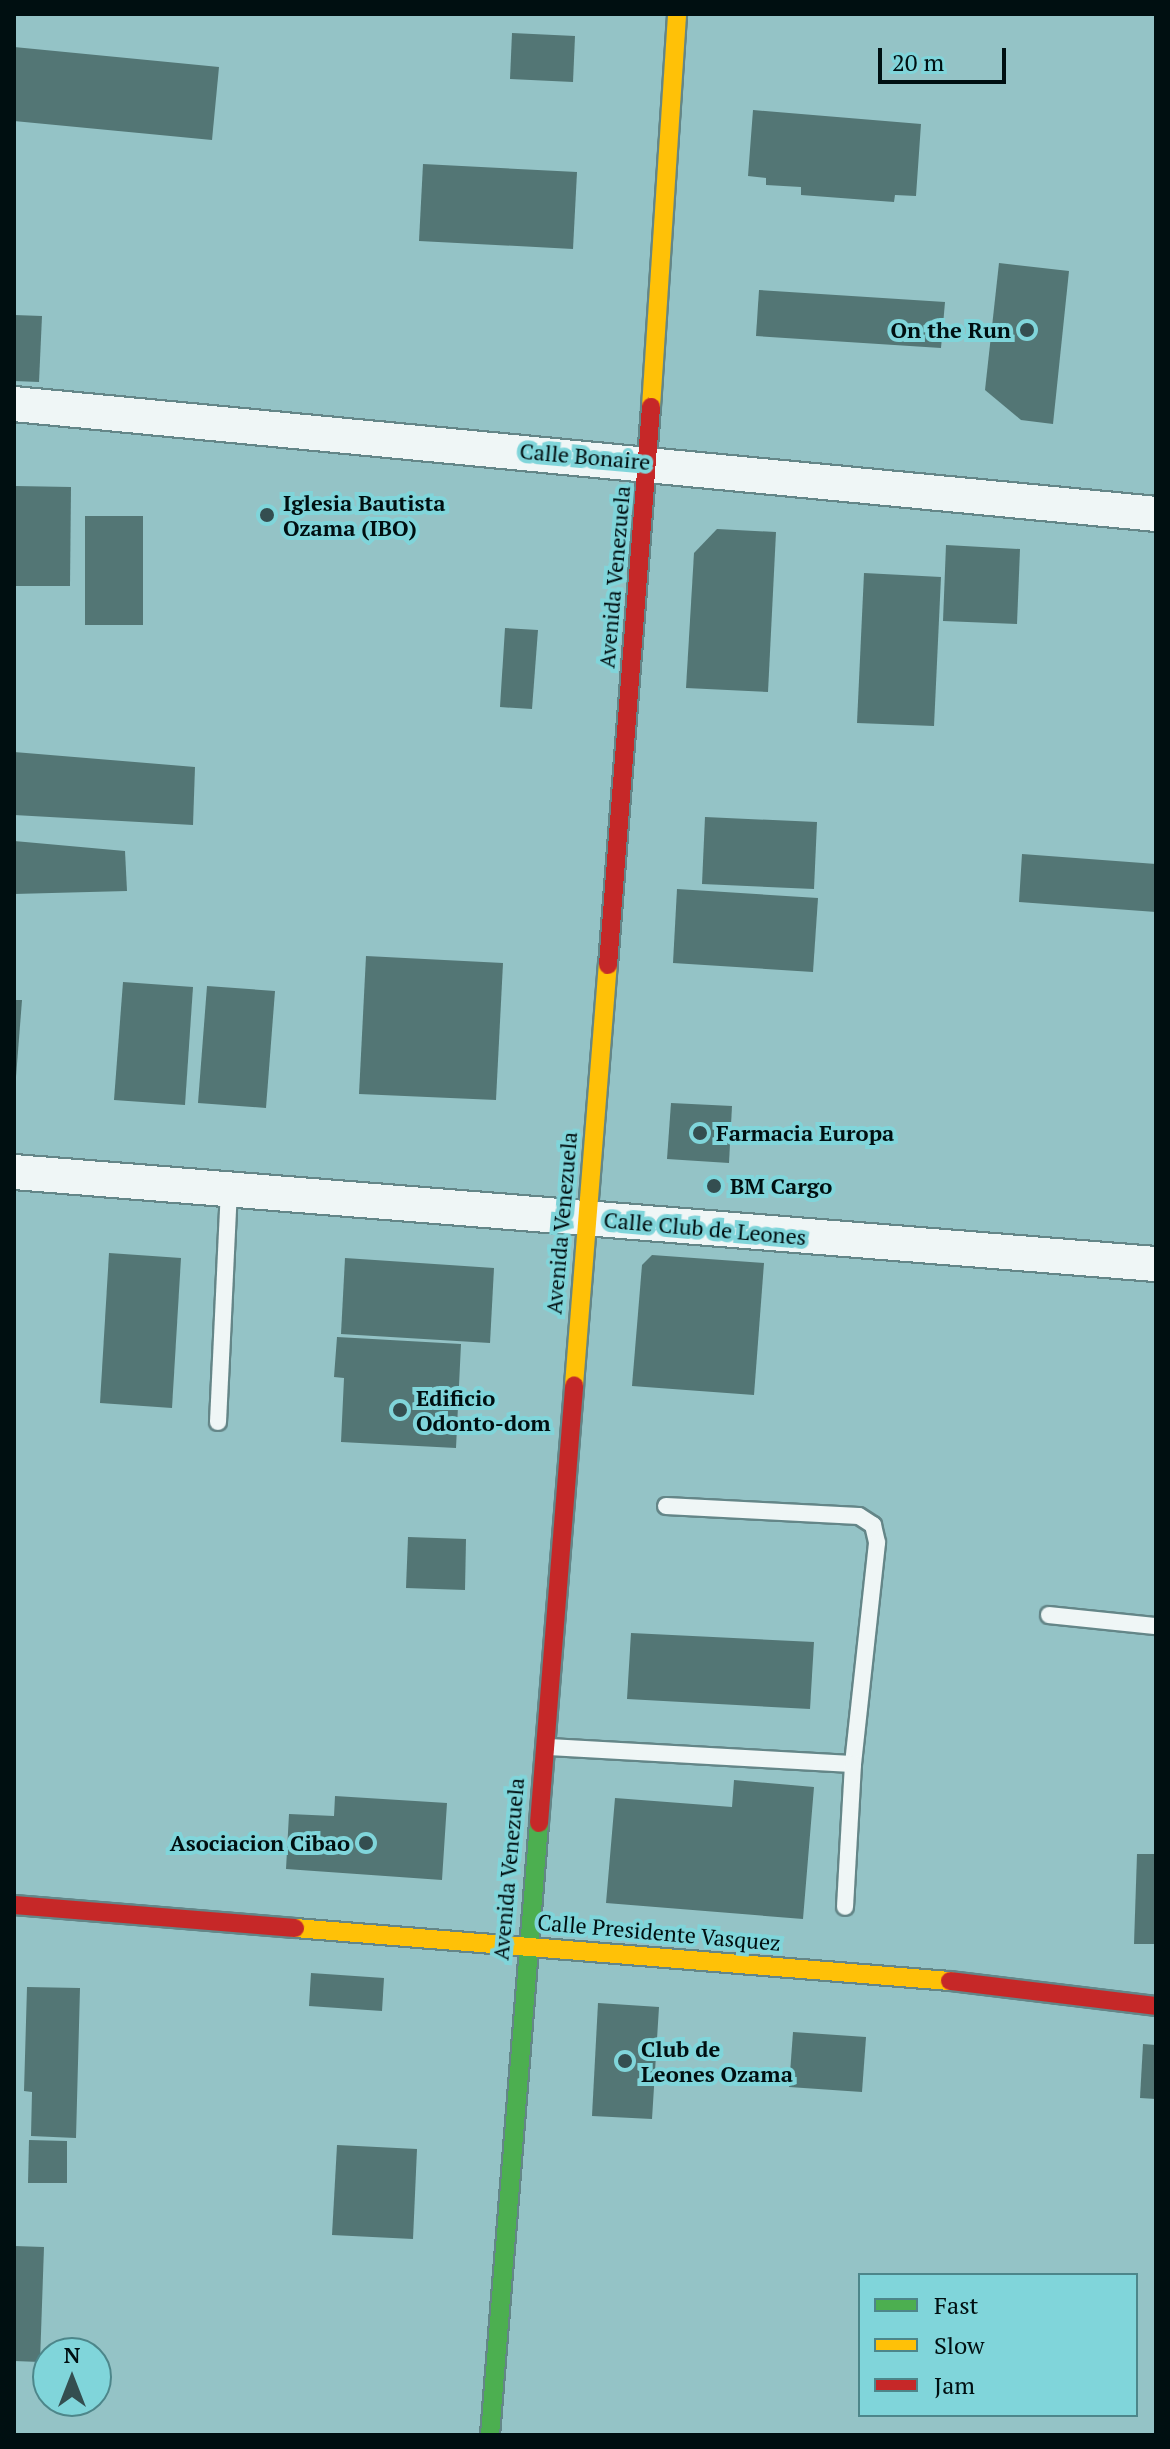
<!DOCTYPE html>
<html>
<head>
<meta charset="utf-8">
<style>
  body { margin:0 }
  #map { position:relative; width:1170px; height:2449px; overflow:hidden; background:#94c3c6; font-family:"PT Serif",serif }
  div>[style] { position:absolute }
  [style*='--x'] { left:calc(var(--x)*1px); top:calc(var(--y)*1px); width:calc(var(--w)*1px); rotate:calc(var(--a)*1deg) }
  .building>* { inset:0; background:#537675 }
  .roads { filter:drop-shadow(2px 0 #648688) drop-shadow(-2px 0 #648688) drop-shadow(0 2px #648688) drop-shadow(0 -2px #648688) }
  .lane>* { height:16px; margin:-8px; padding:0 8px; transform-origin:8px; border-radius:8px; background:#eff6f6 }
  .street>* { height:34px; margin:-17px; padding:0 17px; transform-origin:17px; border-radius:17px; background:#eff6f6 }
  .fast>* { height:18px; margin:-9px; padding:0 9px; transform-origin:9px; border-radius:9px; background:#4caf50 }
  .slow>* { height:18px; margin:-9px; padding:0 9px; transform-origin:9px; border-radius:9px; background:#ffc107 }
  .jam>* { height:18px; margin:-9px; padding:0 9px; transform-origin:9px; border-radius:9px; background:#c62828 }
  .dots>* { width:22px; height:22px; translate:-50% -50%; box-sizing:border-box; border:4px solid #80d5da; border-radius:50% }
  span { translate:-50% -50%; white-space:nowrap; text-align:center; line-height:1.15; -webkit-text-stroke:8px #80d5da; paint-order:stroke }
  .poi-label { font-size:22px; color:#000f11; font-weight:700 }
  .right { translate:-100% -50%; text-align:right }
  .left { translate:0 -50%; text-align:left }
  .street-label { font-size:22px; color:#000f11 }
  .frame { position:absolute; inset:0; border:16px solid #000f11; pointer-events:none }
  .legend { position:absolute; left:858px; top:2273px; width:280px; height:144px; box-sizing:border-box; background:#80d5da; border:2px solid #4d868a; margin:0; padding:10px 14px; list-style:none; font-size:24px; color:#000f11 }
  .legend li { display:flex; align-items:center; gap:16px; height:40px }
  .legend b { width:40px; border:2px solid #4d868a }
  .north { position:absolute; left:32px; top:2337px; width:80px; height:80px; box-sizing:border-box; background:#80d5da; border:2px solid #4d868a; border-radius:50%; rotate:0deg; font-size:22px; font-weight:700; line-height:32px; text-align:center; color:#000f11 }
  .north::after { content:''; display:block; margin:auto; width:28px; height:36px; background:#344e50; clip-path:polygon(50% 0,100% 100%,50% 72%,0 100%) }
  .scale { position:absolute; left:878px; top:48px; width:128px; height:36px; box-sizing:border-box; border:4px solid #000f11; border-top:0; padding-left:10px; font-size:24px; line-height:28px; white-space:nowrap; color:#000f11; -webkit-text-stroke:6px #80d5da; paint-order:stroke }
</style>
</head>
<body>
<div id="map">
  <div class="building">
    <i style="clip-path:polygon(512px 33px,575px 36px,573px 82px,510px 79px)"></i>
    <i style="clip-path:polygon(14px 47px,219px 67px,212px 140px,14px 121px)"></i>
    <i style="clip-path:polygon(753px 110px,921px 124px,916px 196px,895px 195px,894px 202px,801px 195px,801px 187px,766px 185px,766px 178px,748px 176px)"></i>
    <i style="clip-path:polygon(423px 164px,577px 172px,573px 249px,419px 241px)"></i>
    <i style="clip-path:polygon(999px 263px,1069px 271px,1053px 424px,1021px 420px,985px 390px)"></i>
    <i style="clip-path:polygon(759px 290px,945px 302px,941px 348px,756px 336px)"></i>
    <i style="clip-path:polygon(14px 315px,42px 316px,39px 382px,14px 381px)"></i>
    <i style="clip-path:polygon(15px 486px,71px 487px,70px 586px,14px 586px)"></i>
    <i style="clip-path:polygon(85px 516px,143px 516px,143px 625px,85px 625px)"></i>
    <i style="clip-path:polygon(717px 529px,776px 532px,768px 692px,686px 688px,694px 553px)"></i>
    <i style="clip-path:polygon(946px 545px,1020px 549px,1017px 624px,943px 621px)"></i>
    <i style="clip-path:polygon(864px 573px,941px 577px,934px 726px,857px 723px)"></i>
    <i style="clip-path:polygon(505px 628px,538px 630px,532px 709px,500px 707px)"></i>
    <i style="clip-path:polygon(14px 752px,195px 767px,193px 825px,14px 815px)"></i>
    <i style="clip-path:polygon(705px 817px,817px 822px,814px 889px,702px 884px)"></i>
    <i style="clip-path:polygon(14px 841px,125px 851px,127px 891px,14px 894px)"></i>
    <i style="clip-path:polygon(1022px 854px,1156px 864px,1156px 912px,1019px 902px)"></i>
    <i style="clip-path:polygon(677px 889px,818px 898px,813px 972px,673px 963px)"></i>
    <i style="clip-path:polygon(366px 956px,503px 963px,496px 1100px,359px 1094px)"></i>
    <i style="clip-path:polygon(123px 982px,193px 987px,185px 1105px,114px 1100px)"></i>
    <i style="clip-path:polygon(207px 986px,275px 991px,266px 1108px,198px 1103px)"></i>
    <i style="clip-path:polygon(14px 1000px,22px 1000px,16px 1077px,14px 1077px)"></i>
    <i style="clip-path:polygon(671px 1103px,732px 1106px,729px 1163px,667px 1159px)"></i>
    <i style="clip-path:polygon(109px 1253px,181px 1258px,172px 1408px,100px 1403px)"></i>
    <i style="clip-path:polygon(652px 1255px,764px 1263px,754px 1395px,632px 1386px,642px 1265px)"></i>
    <i style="clip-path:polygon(345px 1258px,494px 1268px,490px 1343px,341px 1334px)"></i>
    <i style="clip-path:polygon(337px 1337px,461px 1344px,456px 1448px,341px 1442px,344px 1378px,334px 1377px)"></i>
    <i style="clip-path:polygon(408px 1537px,466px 1539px,465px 1590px,406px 1588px)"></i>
    <i style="clip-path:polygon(631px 1633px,814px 1642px,810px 1709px,627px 1699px)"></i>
    <i style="clip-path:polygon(734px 1780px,814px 1787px,803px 1919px,606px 1903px,615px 1798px,732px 1807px)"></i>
    <i style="clip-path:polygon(335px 1796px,447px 1803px,442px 1880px,286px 1869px,289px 1814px,334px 1816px)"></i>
    <i style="clip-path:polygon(1137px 1854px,1156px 1854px,1156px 1944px,1134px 1944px)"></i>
    <i style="clip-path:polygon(311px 1973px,384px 1978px,382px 2011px,309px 2006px)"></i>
    <i style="clip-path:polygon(27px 1987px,80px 1988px,76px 2138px,31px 2136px,32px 2092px,24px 2091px)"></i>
    <i style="clip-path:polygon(598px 2003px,659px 2007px,652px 2119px,592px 2116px)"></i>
    <i style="clip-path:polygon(793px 2032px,866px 2037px,862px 2092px,789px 2087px)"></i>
    <i style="clip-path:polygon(1143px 2044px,1156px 2045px,1156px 2099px,1140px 2098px)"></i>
    <i style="clip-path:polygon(29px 2140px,67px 2141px,67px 2183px,28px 2183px)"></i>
    <i style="clip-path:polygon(337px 2145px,417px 2149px,413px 2239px,332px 2235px)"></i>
    <i style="clip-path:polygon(14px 2246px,44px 2247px,40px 2362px,14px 2361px)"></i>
  </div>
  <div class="roads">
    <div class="lane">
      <i style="--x:218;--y:1422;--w:233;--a:-87.3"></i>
      <i style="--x:666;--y:1506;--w:193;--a:3"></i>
      <i style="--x:859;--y:1516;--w:17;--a:33"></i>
      <i style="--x:873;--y:1525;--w:18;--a:77"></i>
      <i style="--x:877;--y:1543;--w:222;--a:96.2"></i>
      <i style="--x:1049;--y:1615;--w:108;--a:5.9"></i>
      <i style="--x:548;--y:1747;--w:305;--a:3.2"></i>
      <i style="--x:853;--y:1764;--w:143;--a:93.2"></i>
    </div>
    <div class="street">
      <i style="--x:14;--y:404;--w:1147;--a:5.5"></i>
      <i style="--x:14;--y:1172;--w:1146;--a:4.61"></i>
    </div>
    <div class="fast">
      <i style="--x:490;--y:2435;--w:614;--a:-85.42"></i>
    </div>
    <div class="slow">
      <i style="--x:651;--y:407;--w:394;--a:-86.2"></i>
      <i style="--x:574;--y:1385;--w:421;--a:-85.4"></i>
      <i style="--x:295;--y:1928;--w:657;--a:4.63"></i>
    </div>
    <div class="jam">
      <i style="--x:608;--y:965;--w:560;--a:-85.59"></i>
      <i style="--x:539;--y:1823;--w:439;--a:-85.4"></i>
      <i style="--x:14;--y:1905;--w:282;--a:4.7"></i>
      <i style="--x:950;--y:1981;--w:208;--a:6.9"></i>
    </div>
  </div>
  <div class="dots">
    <i style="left:1027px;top:330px;background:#344e50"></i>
    <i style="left:267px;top:515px;background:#344e50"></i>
    <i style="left:700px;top:1133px;background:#344e50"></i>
    <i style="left:714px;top:1186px;background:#344e50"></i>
    <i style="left:400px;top:1410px;background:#344e50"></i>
    <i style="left:366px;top:1843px;background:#344e50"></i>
    <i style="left:625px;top:2061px;background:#344e50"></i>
  </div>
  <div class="poi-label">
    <span class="right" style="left:1011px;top:330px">On the Run</span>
    <span class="left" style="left:283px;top:515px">Iglesia Bautista<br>Ozama (IBO)</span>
    <span class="left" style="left:716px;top:1133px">Farmacia Europa</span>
    <span class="left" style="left:730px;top:1186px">BM Cargo</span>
    <span class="left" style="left:416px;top:1410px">Edificio<br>Odonto-dom</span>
    <span class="right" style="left:350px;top:1843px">Asociacion Cibao</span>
    <span class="left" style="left:641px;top:2061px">Club de<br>Leones Ozama</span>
  </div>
  <div class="street-label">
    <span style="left:585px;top:456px;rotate:5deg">Calle Bonaire</span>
    <span style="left:614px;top:577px;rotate:-85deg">Avenida Venezuela</span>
    <span style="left:561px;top:1223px;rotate:-85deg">Avenida Venezuela</span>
    <span style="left:705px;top:1228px;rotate:5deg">Calle Club de Leones</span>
    <span style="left:508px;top:1869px;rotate:-85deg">Avenida Venezuela</span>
    <span style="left:659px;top:1932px;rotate:5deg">Calle Presidente Vasquez</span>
  </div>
  <div class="frame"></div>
  <ul class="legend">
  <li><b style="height:10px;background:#4caf50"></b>Fast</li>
  <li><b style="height:10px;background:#ffc107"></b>Slow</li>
  <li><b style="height:10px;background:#c62828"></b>Jam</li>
  </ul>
  <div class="north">N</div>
  <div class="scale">20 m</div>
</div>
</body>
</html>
